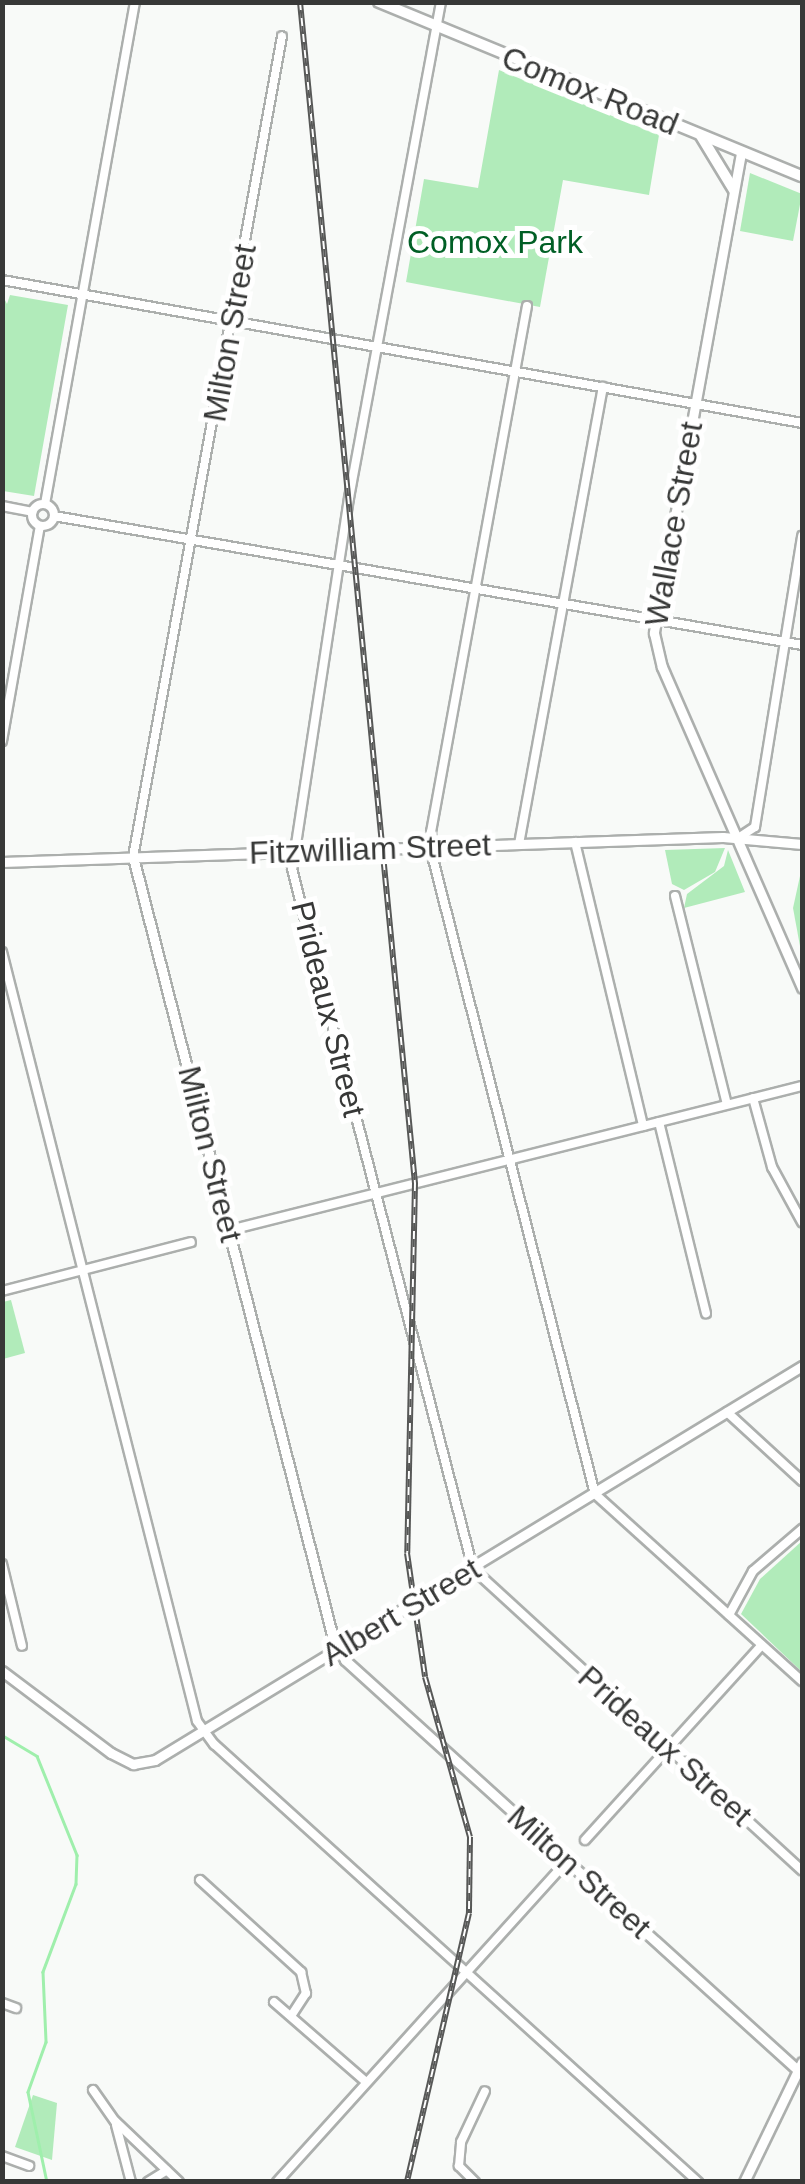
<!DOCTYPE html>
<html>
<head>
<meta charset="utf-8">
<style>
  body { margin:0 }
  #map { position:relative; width:805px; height:2184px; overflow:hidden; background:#f8faf8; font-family:Helvetica,sans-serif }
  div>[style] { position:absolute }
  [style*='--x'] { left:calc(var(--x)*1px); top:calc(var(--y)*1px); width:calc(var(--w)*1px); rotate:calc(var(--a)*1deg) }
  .green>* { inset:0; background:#b1ebba }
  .stream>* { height:2.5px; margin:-1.25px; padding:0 1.25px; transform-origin:1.25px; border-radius:1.25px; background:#9fefac }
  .roads { filter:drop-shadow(2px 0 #acafad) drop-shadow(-2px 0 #acafad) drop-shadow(0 2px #acafad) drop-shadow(0 -2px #acafad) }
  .minor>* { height:8px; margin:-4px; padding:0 4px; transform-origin:4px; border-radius:4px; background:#fff }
  .minor>.ring { margin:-4px; padding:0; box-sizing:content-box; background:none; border:8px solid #fff; border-radius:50% }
  .tertiary>* { height:9px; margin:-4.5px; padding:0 4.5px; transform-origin:4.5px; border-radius:4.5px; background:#fff }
  .secondary>* { height:10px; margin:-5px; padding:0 5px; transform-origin:5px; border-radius:5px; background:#fff }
  .rail>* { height:6px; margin-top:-3px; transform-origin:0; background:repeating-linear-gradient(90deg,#fff 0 8px,#575857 0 16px); box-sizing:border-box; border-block:2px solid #575857 }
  span { translate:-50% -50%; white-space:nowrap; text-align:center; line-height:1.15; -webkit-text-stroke:10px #fff; paint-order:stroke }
  .street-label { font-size:32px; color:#373837 }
  .park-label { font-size:32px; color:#005f25 }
  .frame { position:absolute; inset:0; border:5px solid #373837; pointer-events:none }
</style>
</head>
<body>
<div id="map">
  <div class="green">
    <i style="clip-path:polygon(499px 70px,659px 135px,649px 195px,563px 180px,540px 307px,406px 282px,424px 179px,478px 188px)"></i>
    <i style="clip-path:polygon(750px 173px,802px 194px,793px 241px,740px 231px)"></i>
    <i style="clip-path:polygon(2px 294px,7px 304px,10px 295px,68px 305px,34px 496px,3px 491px)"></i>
    <i style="clip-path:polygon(725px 848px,715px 872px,684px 890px,672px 884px,665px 850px)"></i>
    <i style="clip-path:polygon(728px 850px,745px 892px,684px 908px,687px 894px,724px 866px)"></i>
    <i style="clip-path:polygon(802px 867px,802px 957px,793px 908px)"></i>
    <i style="clip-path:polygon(11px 1300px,25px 1353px,3px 1359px,3px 1302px)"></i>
    <i style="clip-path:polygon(802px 1541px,802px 1670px,801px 1671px,741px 1614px,760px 1579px)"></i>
    <i style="clip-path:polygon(33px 2095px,57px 2103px,52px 2160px,15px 2147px)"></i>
  </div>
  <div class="stream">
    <i style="--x:2;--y:1735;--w:41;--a:31"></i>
    <i style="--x:37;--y:1756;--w:107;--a:68"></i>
    <i style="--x:77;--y:1855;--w:29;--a:92"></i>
    <i style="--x:76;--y:1884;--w:94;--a:110.6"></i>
    <i style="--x:43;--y:1972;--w:70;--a:87.5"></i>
    <i style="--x:46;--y:2042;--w:53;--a:109.8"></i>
    <i style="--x:28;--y:2092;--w:92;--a:78.1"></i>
  </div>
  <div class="roads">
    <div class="minor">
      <i style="--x:441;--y:2;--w:504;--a:100.51"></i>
      <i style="--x:349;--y:498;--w:375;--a:98.7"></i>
      <i style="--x:292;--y:869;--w:723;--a:75.5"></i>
      <i style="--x:473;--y:1569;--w:446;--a:42.5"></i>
      <i style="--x:2;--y:280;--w:813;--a:10.13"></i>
      <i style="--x:527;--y:306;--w:535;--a:100.34"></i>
      <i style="--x:431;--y:832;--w:27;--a:86"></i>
      <i style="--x:433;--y:859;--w:655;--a:75.69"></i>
      <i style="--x:595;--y:1494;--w:279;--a:42.1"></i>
      <i class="ring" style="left:32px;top:504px;width:14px;height:14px"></i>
      <i style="--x:45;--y:504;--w:510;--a:-79.84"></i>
      <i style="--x:2;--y:506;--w:31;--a:11"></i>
      <i style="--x:54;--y:516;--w:759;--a:9.78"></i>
      <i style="--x:2;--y:741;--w:218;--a:-80"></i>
      <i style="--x:738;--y:838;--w:20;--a:-33"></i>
      <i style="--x:755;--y:827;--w:295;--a:-80.8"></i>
      <i style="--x:575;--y:842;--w:292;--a:76.5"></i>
      <i style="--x:519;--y:844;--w:465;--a:-79.6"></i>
      <i style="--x:133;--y:857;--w:834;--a:-79.71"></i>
      <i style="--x:675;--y:896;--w:214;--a:76"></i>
      <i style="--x:2;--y:952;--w:793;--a:75.77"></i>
      <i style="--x:197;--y:1721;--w:29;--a:54"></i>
      <i style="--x:214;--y:1744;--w:653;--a:42.14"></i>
      <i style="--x:753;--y:1098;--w:72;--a:74.6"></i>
      <i style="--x:772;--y:1167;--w:63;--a:61.4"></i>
      <i style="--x:659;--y:1122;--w:197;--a:76.2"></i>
      <i style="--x:230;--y:1230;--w:590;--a:-14.13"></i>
      <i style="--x:2;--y:1291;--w:195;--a:-14.5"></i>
      <i style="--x:727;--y:1412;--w:102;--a:42.6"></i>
      <i style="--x:2;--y:1564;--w:84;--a:76.3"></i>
      <i style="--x:729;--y:1615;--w:50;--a:-61.4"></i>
      <i style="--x:753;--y:1571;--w:65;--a:-40.6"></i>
      <i style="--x:585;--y:1840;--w:263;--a:-47.8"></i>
      <i style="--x:200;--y:1880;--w:137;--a:42.3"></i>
      <i style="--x:301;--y:1972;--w:22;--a:77"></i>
      <i style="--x:306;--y:1993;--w:27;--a:123"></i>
      <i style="--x:274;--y:2002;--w:122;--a:41"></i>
      <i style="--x:2;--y:2003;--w:15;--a:20"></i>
      <i style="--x:93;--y:2090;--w:38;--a:55"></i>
      <i style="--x:115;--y:2121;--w:88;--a:43.6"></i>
      <i style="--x:116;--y:2125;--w:59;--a:75.3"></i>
      <i style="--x:2;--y:2156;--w:29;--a:20"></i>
      <i style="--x:148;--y:2182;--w:22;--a:-32"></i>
      <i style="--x:277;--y:2182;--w:433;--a:-47.9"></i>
      <i style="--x:475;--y:2182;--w:23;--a:-135"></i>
      <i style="--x:459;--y:2166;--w:24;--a:-85"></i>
      <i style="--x:461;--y:2142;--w:56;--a:-64.8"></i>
    </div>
    <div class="tertiary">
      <i style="--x:741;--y:153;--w:488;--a:100.3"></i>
      <i style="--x:654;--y:633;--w:35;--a:77"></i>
      <i style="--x:662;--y:667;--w:350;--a:66.4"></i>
      <i style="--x:133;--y:857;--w:806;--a:75.64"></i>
      <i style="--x:333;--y:1638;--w:25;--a:61"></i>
      <i style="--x:345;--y:1660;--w:617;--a:42.17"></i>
      <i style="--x:2;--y:862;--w:721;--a:-1.99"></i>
      <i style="--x:723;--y:837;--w:79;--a:5.1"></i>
      <i style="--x:2;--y:1671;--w:136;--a:37"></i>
      <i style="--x:111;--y:1753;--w:25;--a:27"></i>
      <i style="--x:133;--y:1764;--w:22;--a:-10"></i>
      <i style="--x:155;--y:1760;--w:758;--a:-31.34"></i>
      <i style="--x:744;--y:2182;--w:133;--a:-64.2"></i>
    </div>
    <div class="secondary">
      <i style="--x:379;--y:2;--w:457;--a:22.4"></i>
      <i style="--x:701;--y:136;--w:63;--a:58.6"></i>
    </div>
  </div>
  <div class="rail">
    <i style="--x:300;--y:2;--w:1187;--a:84.44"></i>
    <i style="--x:415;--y:1183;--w:370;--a:91.2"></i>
    <i style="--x:407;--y:1553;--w:125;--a:81.7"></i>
    <i style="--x:425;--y:1677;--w:166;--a:74.3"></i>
    <i style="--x:470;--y:1837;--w:76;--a:90.8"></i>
    <i style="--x:469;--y:1913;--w:276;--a:103"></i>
  </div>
  <div class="street-label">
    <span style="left:590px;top:91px;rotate:22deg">Comox Road</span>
    <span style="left:230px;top:333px;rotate:-80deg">Milton Street</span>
    <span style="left:674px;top:524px;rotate:-80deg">Wallace Street</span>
    <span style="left:370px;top:849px;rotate:-2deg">Fitzwilliam Street</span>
    <span style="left:328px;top:1009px;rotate:76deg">Prideaux Street</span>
    <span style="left:210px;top:1154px;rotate:76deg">Milton Street</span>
    <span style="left:401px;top:1612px;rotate:-31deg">Albert Street</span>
    <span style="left:665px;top:1746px;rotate:42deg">Prideaux Street</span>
    <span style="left:579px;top:1872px;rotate:42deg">Milton Street</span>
  </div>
  <div class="park-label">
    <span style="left:495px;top:242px">Comox Park</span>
  </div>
  <div class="frame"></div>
</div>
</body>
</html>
